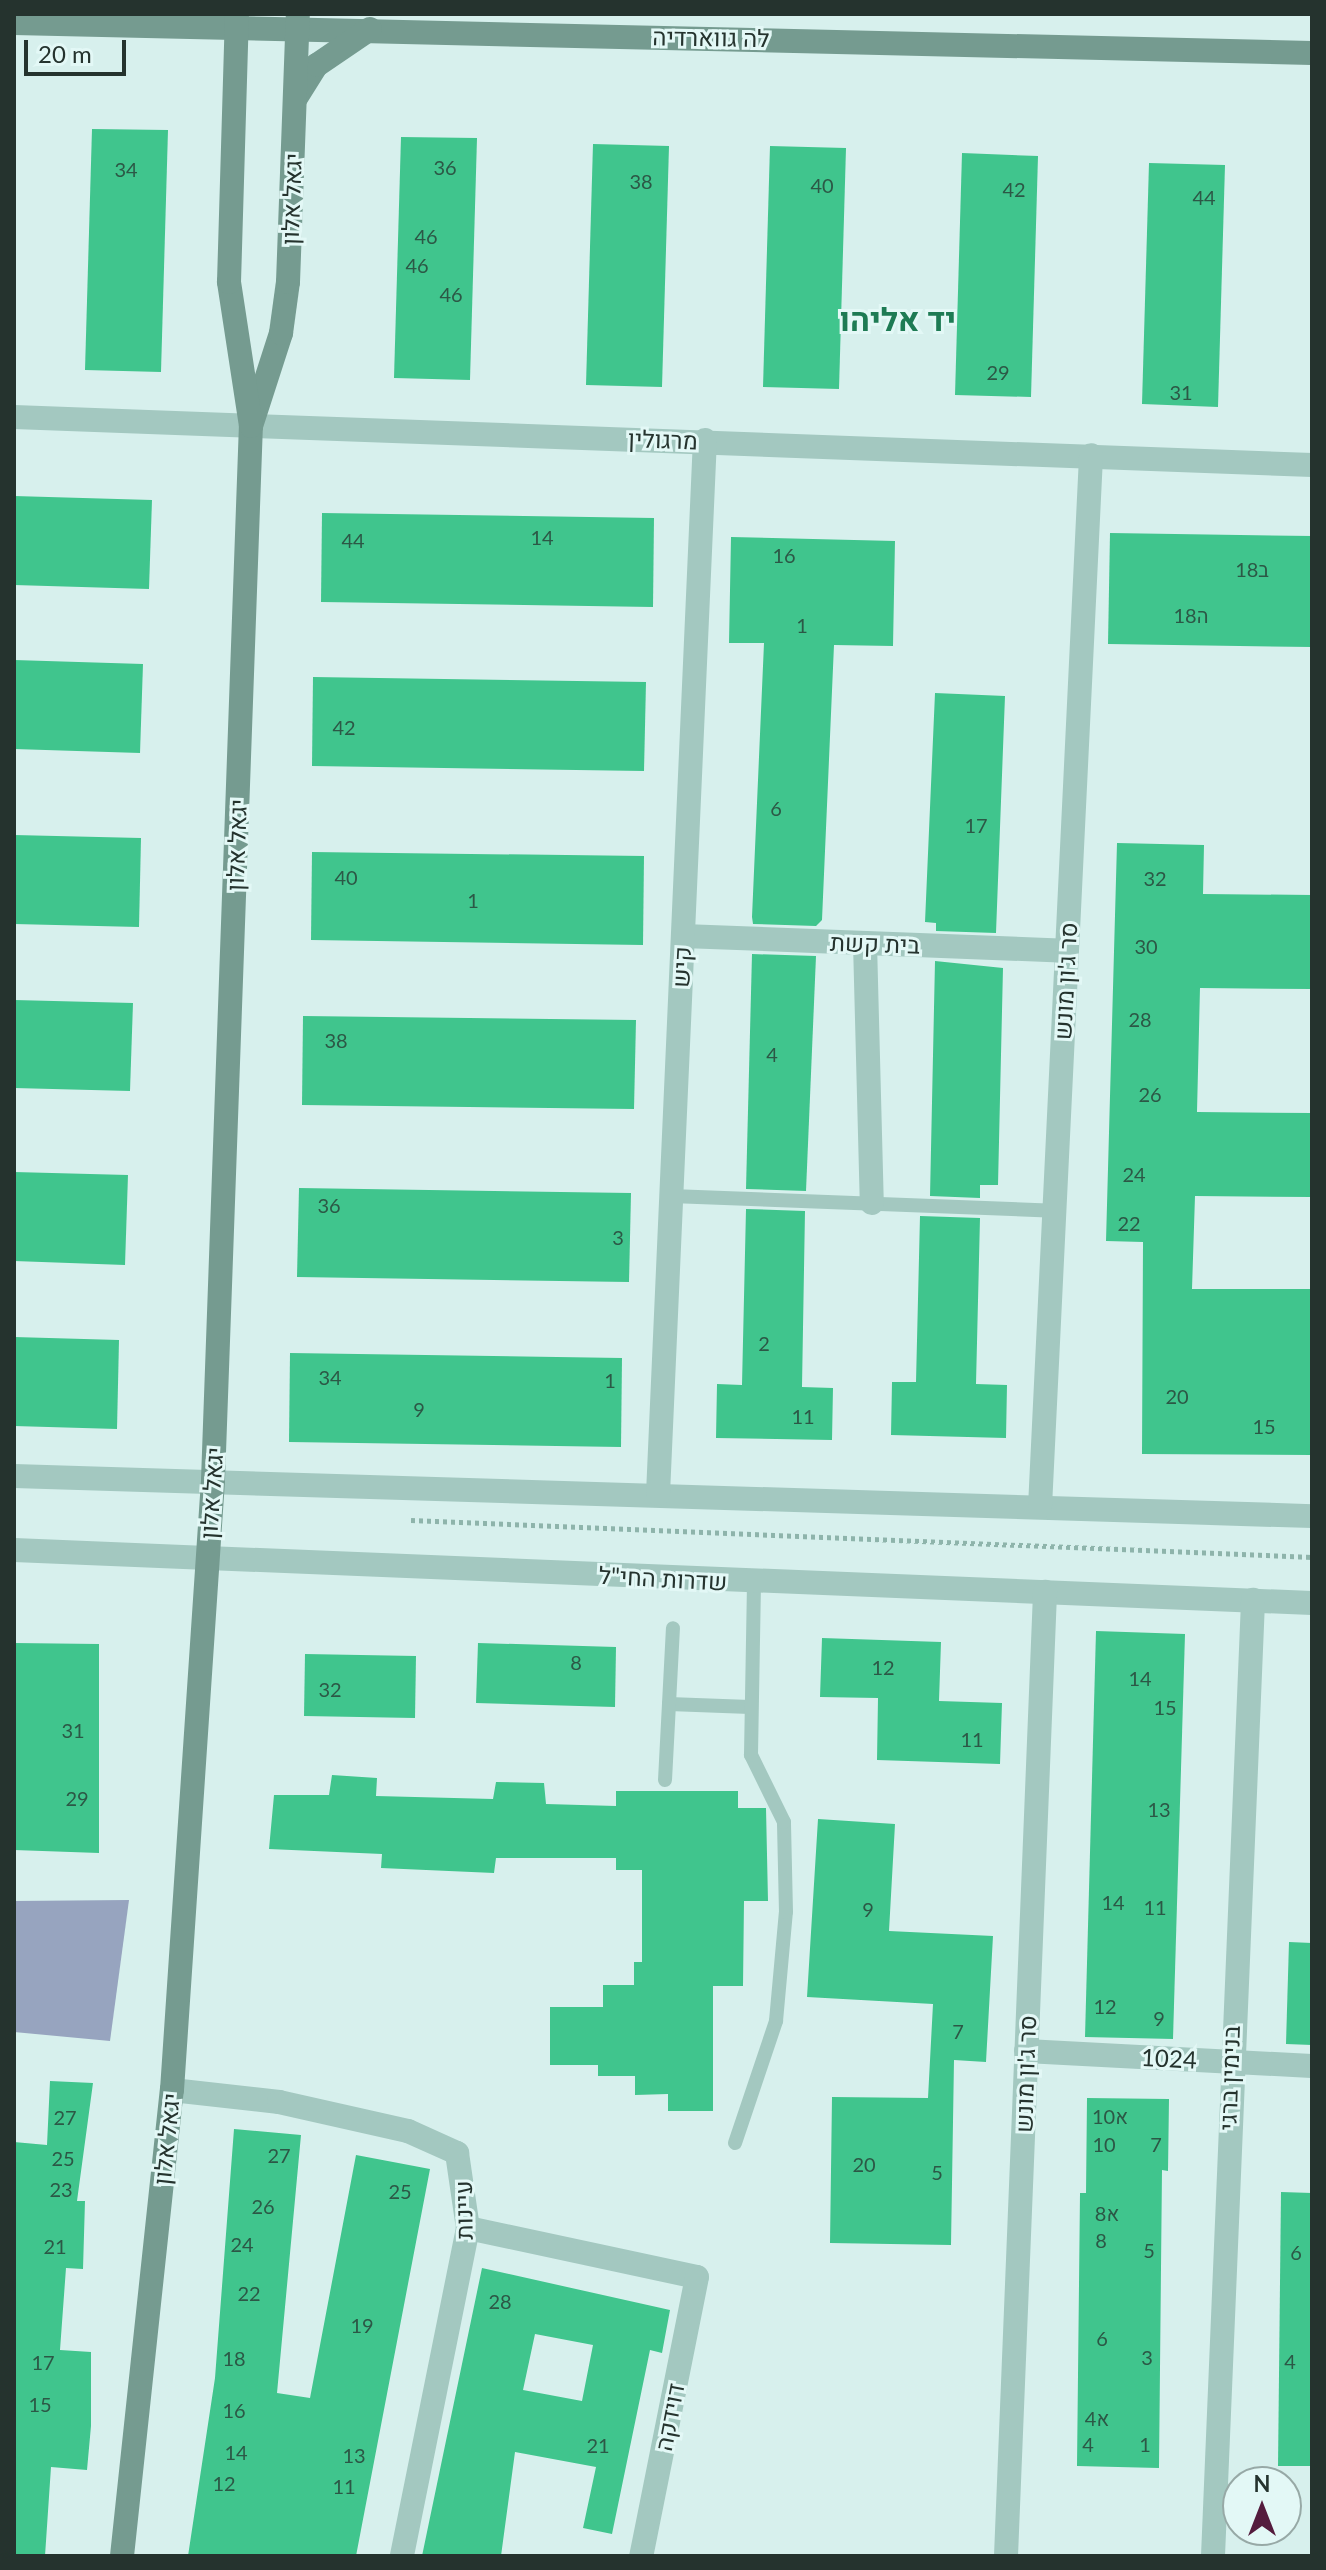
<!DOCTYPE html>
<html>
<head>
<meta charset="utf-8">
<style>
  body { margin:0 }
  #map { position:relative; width:1326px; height:2570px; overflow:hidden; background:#d7f0ed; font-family:Lato,Heebo,sans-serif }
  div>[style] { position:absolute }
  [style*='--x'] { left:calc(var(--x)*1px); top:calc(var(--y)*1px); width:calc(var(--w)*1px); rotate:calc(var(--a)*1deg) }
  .green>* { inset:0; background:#97a4bf }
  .building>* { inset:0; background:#40c58d }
  .path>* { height:5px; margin-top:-2.5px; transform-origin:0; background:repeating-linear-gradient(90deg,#8eb4ab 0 4px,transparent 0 8px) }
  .lane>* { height:14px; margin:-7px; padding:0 7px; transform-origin:7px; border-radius:7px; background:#a3c8c0 }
  .street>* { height:24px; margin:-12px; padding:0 12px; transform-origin:12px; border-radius:12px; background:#a3c8c0 }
  .secondary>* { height:24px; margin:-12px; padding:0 12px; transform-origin:12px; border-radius:12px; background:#759b90 }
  span { translate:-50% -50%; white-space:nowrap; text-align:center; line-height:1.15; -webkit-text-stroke:6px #e3f8f6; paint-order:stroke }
  .number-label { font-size:20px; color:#2c5846 }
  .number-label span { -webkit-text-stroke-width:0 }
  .street-label { font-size:24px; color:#25332e }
  .district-label { font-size:32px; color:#1e7b54; font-weight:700 }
  .frame { position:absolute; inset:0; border:16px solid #25332e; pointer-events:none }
  .north { position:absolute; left:1222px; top:2466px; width:80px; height:80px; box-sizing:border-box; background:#e3f8f6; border:2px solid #97a9a6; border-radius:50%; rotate:0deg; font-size:22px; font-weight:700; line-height:32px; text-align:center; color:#25332e }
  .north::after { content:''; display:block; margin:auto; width:28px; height:36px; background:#541c3d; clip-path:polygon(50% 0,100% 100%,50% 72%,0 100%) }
  .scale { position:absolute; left:24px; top:40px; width:102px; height:36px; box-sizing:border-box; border:4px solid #25332e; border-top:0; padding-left:10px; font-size:24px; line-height:28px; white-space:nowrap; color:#25332e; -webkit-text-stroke:6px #e3f8f6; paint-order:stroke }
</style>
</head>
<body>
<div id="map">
  <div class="green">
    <i style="clip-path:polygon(129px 1900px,110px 2041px,14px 2032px,14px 1901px)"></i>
  </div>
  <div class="building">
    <i style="clip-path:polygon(92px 129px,168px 130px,161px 372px,85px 370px)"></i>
    <i style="clip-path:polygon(401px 137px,477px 138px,470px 380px,394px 378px)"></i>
    <i style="clip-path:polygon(593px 144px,669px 146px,662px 387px,586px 385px)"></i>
    <i style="clip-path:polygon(770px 146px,846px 148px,839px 389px,763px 387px)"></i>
    <i style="clip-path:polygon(962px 153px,1038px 156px,1031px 397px,955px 395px)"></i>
    <i style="clip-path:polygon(1149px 163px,1225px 165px,1218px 407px,1142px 404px)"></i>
    <i style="clip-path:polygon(14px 496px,152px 500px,149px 589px,14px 585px)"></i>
    <i style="clip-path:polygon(322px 513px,654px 518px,653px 607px,321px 602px)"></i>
    <i style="clip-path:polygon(1110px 533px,1312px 536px,1312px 647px,1108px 644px)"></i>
    <i style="clip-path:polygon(731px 537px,895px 541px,893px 646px,834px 645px,822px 920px,816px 926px,753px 924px,752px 917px,764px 643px,729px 643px)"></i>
    <i style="clip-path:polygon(14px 660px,143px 664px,140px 753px,14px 749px)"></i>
    <i style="clip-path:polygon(313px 677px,646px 682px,644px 771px,312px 766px)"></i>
    <i style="clip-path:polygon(935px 693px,1005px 696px,996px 933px,936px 931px,936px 923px,925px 922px)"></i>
    <i style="clip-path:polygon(14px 835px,141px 838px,139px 927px,14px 924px)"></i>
    <i style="clip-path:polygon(1117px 843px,1204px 845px,1203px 894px,1312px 895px,1312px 989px,1200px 988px,1197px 1112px,1312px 1113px,1312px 1197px,1195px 1196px,1192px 1289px,1312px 1289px,1312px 1455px,1142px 1454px,1143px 1242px,1106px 1241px)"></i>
    <i style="clip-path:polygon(312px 852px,644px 856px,643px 945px,311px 940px)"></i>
    <i style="clip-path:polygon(752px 954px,816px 956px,806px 1191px,746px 1189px)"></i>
    <i style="clip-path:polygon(935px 961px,1003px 968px,998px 1185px,980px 1185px,980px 1198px,930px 1196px)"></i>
    <i style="clip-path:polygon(14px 1000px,133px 1003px,130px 1091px,14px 1088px)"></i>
    <i style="clip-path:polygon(303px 1016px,636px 1020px,634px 1109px,302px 1105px)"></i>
    <i style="clip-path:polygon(14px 1172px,128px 1175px,125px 1265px,14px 1261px)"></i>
    <i style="clip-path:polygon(299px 1188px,631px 1193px,629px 1282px,297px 1277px)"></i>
    <i style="clip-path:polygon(746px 1209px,805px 1211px,802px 1387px,833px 1388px,832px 1440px,716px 1438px,717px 1384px,742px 1385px)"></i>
    <i style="clip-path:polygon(920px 1216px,980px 1218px,976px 1384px,1007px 1385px,1006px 1438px,891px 1435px,892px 1382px,916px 1382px)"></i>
    <i style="clip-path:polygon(14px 1337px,119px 1340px,117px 1429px,14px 1426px)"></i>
    <i style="clip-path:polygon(290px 1353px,622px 1358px,621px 1447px,289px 1442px)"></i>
    <i style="clip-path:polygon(1096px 1631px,1185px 1634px,1173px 2039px,1085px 2037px)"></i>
    <i style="clip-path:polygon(822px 1638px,941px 1642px,939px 1701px,1002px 1703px,1000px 1764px,877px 1760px,878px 1698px,820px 1697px)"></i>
    <i style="clip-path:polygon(14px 1643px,99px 1644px,99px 1853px,14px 1850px)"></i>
    <i style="clip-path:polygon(478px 1643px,616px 1647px,615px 1707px,476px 1703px)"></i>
    <i style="clip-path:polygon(305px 1654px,416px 1656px,415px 1718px,304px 1716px)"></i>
    <i style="clip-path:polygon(332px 1775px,377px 1778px,376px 1796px,493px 1799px,496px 1782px,544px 1783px,546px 1804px,616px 1806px,616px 1791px,738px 1791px,738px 1808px,766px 1808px,768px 1901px,744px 1901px,743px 1986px,713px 1986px,713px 2111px,668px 2111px,668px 2094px,635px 2095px,635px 2076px,598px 2076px,598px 2065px,550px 2065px,550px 2007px,603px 2007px,603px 1985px,634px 1985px,634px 1962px,642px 1962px,642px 1870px,616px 1870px,616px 1858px,496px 1858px,494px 1873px,381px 1868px,382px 1854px,269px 1849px,274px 1795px,329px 1795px)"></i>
    <i style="clip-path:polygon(818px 1819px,895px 1824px,889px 1931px,993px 1936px,986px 2062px,954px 2060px,951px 2245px,830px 2243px,832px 2097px,928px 2098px,933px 2004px,807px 1997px)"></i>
    <i style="clip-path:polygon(1289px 1942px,1312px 1943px,1312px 2045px,1286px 2044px)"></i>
    <i style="clip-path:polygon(50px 2081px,93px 2083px,77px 2201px,85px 2201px,83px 2269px,66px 2268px,60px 2350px,91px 2352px,91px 2426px,87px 2470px,51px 2467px,45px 2556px,14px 2556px,14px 2142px,47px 2145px)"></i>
    <i style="clip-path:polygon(1087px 2098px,1169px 2099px,1168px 2171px,1162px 2170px,1159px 2468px,1077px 2466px,1080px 2193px,1086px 2193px)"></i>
    <i style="clip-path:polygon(234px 2129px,301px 2135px,277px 2393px,310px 2398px,356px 2155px,430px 2169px,356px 2556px,188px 2556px,215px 2378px)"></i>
    <i style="clip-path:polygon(1281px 2192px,1312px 2193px,1312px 2466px,1278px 2466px)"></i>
    <i style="clip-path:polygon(evenodd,482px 2268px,670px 2310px,662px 2353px,650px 2350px,612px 2534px,583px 2528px,596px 2467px,515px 2452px,501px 2556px,422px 2556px,482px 2268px,535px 2334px,593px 2345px,582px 2401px,523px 2390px,535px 2334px)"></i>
  </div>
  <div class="path">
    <i style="--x:411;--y:1520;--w:902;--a:2.35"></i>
  </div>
  <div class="lane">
    <i style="--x:671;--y:1196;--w:383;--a:2.2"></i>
    <i style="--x:669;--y:1704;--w:81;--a:2.1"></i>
    <i style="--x:665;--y:1780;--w:152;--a:-87"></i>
    <i style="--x:735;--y:2143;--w:129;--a:-71.4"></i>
    <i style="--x:776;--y:2021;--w:109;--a:-84.8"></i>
    <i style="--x:786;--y:1912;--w:90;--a:-91.3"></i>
    <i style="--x:784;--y:1822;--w:75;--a:-116.2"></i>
    <i style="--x:751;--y:1755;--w:173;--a:-89"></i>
  </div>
  <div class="street">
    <i style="--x:14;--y:417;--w:1299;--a:2.12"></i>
    <i style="--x:683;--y:936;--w:383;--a:2.2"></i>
    <i style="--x:865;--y:943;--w:260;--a:88.5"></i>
    <i style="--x:14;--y:1476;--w:1299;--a:1.77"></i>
    <i style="--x:658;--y:1494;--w:1055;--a:-87.45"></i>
    <i style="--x:1040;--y:1507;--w:1053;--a:-87.22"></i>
    <i style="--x:14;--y:1550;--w:1299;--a:2.34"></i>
    <i style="--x:1026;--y:2051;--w:286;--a:3"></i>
    <i style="--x:172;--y:2090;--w:108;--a:6.4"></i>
    <i style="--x:279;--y:2102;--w:132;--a:12.7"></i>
    <i style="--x:408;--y:2131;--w:54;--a:24.2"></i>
    <i style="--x:457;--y:2153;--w:76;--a:81.7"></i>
    <i style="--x:468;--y:2228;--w:335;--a:101.4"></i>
    <i style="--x:468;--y:2228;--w:234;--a:12.1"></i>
    <i style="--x:697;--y:2277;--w:285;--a:101.3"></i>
    <i style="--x:1006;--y:2556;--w:965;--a:-87.68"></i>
    <i style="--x:1213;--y:2556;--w:957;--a:-87.6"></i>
  </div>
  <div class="secondary">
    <i style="--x:14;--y:23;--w:1298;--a:1.32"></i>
    <i style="--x:296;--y:98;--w:39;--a:-58"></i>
    <i style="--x:317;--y:65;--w:64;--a:-34.2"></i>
    <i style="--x:251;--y:426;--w:98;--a:-72.1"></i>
    <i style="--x:281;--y:333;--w:51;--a:-82.2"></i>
    <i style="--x:288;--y:282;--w:268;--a:-87.9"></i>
    <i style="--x:122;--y:2556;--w:469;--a:-83.9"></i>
    <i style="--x:172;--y:2090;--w:611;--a:-86.15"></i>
    <i style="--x:213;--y:1480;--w:1055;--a:-87.94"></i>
    <i style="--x:251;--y:426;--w:146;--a:-98.7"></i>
    <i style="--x:229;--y:282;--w:268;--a:-88.3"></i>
  </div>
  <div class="number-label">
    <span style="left:445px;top:167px">36</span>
    <span style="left:126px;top:169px">34</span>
    <span style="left:641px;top:181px">38</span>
    <span style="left:822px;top:185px">40</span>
    <span style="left:1014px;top:189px">42</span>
    <span style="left:1204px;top:197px">44</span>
    <span style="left:426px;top:236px">46</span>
    <span style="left:417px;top:265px">46</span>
    <span style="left:451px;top:294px">46</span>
    <span style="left:998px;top:372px">29</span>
    <span style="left:1181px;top:392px">31</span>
    <span style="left:542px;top:537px">14</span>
    <span style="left:353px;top:540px">44</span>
    <span style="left:784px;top:555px">16</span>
    <span style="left:1252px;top:569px">18ב</span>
    <span style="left:1191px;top:615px">18ה</span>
    <span style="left:802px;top:625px">1</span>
    <span style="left:344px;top:727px">42</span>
    <span style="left:776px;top:808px">6</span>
    <span style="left:976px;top:825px">17</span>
    <span style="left:346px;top:877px">40</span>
    <span style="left:1155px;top:878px">32</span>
    <span style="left:473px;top:900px">1</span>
    <span style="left:1146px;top:946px">30</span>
    <span style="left:1140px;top:1019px">28</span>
    <span style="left:336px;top:1040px">38</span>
    <span style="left:772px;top:1054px">4</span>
    <span style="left:1150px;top:1094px">26</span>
    <span style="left:1134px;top:1174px">24</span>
    <span style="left:329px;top:1205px">36</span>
    <span style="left:1129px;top:1223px">22</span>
    <span style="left:618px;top:1237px">3</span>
    <span style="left:764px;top:1343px">2</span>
    <span style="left:330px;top:1377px">34</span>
    <span style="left:610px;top:1380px">1</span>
    <span style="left:1177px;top:1396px">20</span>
    <span style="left:419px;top:1409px">9</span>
    <span style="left:803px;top:1416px">11</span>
    <span style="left:1264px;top:1426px">15</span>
    <span style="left:576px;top:1662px">8</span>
    <span style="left:883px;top:1667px">12</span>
    <span style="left:1140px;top:1678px">14</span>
    <span style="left:330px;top:1689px">32</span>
    <span style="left:1165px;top:1707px">15</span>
    <span style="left:73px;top:1730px">31</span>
    <span style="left:972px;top:1739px">11</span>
    <span style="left:77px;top:1798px">29</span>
    <span style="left:1159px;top:1809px">13</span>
    <span style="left:1113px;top:1902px">14</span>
    <span style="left:1155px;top:1907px">11</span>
    <span style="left:868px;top:1909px">9</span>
    <span style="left:1105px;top:2006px">12</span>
    <span style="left:1159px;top:2018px">9</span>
    <span style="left:958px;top:2031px">7</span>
    <span style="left:1110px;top:2116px">10א</span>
    <span style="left:65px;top:2117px">27</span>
    <span style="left:1104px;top:2144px">10</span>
    <span style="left:1156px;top:2144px">7</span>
    <span style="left:279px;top:2155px">27</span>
    <span style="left:63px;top:2158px">25</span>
    <span style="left:864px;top:2164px">20</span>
    <span style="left:937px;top:2172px">5</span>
    <span style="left:61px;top:2189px">23</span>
    <span style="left:400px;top:2191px">25</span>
    <span style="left:263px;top:2206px">26</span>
    <span style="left:1107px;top:2213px">8א</span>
    <span style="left:1101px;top:2240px">8</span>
    <span style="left:242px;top:2244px">24</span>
    <span style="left:55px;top:2246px">21</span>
    <span style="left:1149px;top:2250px">5</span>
    <span style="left:1296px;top:2252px">6</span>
    <span style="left:249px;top:2293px">22</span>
    <span style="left:500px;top:2301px">28</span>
    <span style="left:362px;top:2325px">19</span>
    <span style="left:1102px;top:2338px">6</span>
    <span style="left:1147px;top:2357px">3</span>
    <span style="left:234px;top:2358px">18</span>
    <span style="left:1290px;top:2361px">4</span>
    <span style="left:43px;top:2362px">17</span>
    <span style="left:40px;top:2404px">15</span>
    <span style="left:234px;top:2410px">16</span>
    <span style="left:1097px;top:2418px">4א</span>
    <span style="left:1088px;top:2444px">4</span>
    <span style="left:1145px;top:2444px">1</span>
    <span style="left:598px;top:2445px">21</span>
    <span style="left:236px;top:2452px">14</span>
    <span style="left:354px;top:2455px">13</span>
    <span style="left:224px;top:2483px">12</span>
    <span style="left:344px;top:2486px">11</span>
  </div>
  <div class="street-label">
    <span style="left:711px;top:37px;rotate:1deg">לה גווארדיה</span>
    <span style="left:291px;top:199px;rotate:-88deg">יגאל אלון</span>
    <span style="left:663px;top:439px;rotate:2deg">מרגולין</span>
    <span style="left:236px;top:845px;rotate:-88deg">יגאל אלון</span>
    <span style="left:875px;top:943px;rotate:2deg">בית קשת</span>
    <span style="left:681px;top:967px;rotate:-87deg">קיש</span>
    <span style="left:1065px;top:981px;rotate:-87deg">סר ג'ון מונש</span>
    <span style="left:211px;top:1493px;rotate:-86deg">יגאל אלון</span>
    <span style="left:663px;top:1578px;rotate:3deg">שדרות החי"ל</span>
    <span style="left:1169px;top:2058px;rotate:3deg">1024</span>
    <span style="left:1025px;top:2074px;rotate:-88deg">סר ג'ון מונש</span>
    <span style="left:1229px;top:2078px;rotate:-88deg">בנימין ברגי</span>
    <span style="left:166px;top:2139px;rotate:-84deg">יגאל אלון</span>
    <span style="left:463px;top:2210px;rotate:-91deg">עיינות</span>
    <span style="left:669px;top:2417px;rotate:-79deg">דוידקה</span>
  </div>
  <div class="district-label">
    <span style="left:898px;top:319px">יד אליהו</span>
  </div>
  <div class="frame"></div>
  <div class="north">N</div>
  <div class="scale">20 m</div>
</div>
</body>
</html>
